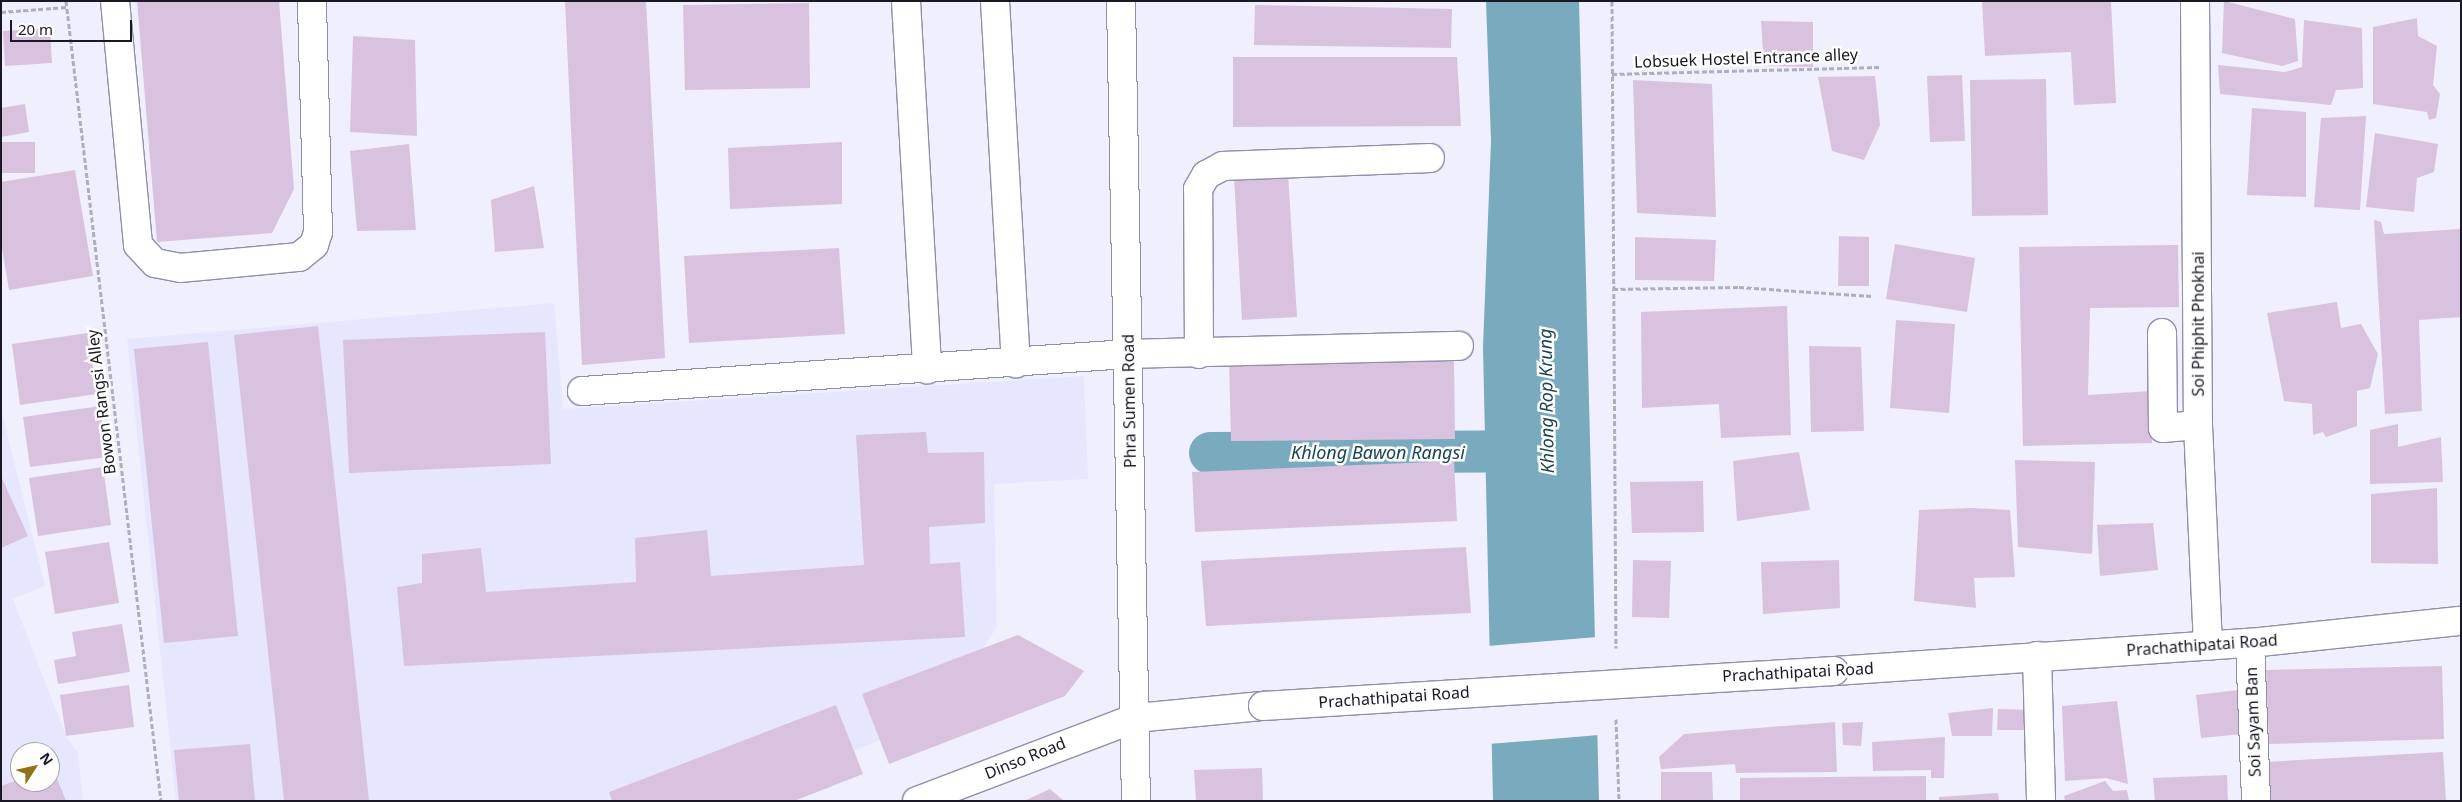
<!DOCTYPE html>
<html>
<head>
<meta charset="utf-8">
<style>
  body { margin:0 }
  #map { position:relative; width:2462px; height:802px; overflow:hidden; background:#efeffd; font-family:"Noto Sans",sans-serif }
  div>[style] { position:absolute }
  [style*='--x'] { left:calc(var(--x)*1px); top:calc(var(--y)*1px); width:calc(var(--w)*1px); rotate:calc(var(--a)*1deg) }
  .built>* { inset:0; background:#e7e6ff }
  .water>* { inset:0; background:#79aabd }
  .pier>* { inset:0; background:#efeffd }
  .canal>* { height:42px; margin:-21px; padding:0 21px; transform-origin:21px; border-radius:21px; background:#79aabd }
  .building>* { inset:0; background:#d9c2df }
  .path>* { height:3px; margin-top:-1.5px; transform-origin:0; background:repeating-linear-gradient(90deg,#afaebc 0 5px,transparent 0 7.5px) }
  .roads { filter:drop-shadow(1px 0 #908eae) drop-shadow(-1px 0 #908eae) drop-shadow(0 1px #908eae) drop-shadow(0 -1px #908eae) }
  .minor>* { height:28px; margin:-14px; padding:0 14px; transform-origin:14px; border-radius:14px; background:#fff }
  .major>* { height:28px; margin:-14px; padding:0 14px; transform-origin:14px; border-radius:14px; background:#fff }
  .bridges { filter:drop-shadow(1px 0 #908eae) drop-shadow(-1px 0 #908eae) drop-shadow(0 1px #908eae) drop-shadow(0 -1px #908eae) }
  .major-bridge>* { height:28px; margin:-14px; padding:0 14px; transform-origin:14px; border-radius:14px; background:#fff }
  span { translate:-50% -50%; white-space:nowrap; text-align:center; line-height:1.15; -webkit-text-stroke:5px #fefefe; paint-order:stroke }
  .street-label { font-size:16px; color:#191824 }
  .water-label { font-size:18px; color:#184453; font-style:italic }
  .frame { position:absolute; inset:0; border:2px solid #191824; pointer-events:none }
  .north { position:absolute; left:10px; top:742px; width:50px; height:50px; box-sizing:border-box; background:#fefefe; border:1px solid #a2a2a7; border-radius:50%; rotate:55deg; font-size:14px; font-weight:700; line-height:20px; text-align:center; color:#191824 }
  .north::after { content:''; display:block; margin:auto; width:18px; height:22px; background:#927219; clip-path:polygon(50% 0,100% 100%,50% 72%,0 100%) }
  .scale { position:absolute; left:10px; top:20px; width:122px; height:22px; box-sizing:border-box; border:2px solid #191824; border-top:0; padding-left:6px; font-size:15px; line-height:18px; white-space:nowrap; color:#191824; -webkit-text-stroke:4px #fefefe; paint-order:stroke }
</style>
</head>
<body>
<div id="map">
  <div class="built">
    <i style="clip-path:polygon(554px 303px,563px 409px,1084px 376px,1088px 479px,994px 484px,997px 627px,983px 648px,880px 740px,854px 751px,836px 705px,609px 792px,612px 801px,176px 801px,127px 339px)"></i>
    <i style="clip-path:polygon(evenodd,1px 409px,45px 586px,13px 599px,66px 736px,78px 753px,83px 801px,1px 801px,1px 409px,20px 752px,50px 752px,50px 782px,20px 782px,20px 752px)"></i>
  </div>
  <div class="water">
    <i style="clip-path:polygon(1486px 1px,1579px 1px,1599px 801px,1493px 801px,1483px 347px,1491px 141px)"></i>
  </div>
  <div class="pier">
    <i style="clip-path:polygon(1597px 637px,1599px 735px,1489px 744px,1487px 646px)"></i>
  </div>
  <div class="canal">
    <i style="--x:1210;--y:453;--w:334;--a:-0.3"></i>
  </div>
  <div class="building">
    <i style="clip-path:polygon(137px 1px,279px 1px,294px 189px,272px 233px,157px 242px)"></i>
    <i style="clip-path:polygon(565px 1px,646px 1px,665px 358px,582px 365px)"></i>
    <i style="clip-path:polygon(1982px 1px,2111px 1px,2116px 103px,2074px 105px,2071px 52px,1985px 56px)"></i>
    <i style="clip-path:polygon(2224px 1px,2295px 19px,2298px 61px,2282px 66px,2222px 53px)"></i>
    <i style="clip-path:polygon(809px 3px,810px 88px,685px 90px,683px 5px)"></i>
    <i style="clip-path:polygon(1255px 5px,1452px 9px,1451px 48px,1254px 45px)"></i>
    <i style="clip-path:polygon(2417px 18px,2418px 36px,2437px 46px,2433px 85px,2440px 94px,2436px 118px,2429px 120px,2427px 112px,2373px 104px,2373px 27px)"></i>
    <i style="clip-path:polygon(2304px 20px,2362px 28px,2363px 88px,2336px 90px,2331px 105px,2220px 94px,2218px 65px,2285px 72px,2302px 67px)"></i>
    <i style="clip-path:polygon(1761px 21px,1813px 22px,1813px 67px,1764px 66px)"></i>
    <i style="clip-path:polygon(50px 28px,52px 63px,5px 66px,3px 31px)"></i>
    <i style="clip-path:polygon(353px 36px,415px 40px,417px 136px,350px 132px)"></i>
    <i style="clip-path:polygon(1233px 57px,1457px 57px,1461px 126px,1233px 127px)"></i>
    <i style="clip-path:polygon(1962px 75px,1965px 141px,1930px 142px,1927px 76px)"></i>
    <i style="clip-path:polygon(1875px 76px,1880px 125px,1864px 160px,1832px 151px,1818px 77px)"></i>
    <i style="clip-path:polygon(2046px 79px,2048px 215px,1972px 216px,1970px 80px)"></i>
    <i style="clip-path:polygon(1633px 80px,1712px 84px,1716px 217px,1637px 213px)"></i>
    <i style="clip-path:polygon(25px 104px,29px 132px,1px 137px,1px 108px)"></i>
    <i style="clip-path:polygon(2252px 108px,2306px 112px,2306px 197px,2247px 195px)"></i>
    <i style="clip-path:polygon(2366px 116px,2360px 210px,2314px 207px,2321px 118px)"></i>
    <i style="clip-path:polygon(2375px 133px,2438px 144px,2434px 172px,2417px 178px,2414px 212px,2366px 207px)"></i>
    <i style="clip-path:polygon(1px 142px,35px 142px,35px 173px,1px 173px)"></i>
    <i style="clip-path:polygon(842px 142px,842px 204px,730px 209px,728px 148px)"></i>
    <i style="clip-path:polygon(409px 144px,416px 230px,357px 231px,350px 151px)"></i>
    <i style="clip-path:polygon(75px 170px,93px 276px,9px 290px,1px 242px,1px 182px)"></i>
    <i style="clip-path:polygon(1288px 174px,1297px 317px,1242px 320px,1234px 177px)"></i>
    <i style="clip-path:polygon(534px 186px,544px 248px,495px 252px,491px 200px)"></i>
    <i style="clip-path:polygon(2374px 220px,2381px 222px,2384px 234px,2461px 229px,2461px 317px,2419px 320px,2422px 411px,2385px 414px)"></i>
    <i style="clip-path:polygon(1839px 236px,1869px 237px,1869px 286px,1838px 286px)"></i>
    <i style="clip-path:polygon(1635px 237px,1716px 240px,1714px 281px,1635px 280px)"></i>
    <i style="clip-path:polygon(1895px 244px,1975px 258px,1967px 312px,1886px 299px)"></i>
    <i style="clip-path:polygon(2178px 245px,2179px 307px,2090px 308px,2088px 395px,2152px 391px,2152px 443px,2023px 446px,2019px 247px)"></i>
    <i style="clip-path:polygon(839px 248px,845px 334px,689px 343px,684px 256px)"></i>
    <i style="clip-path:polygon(2337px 302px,2341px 328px,2361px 324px,2378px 354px,2370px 388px,2357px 391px,2357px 426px,2326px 437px,2323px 432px,2313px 435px,2312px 404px,2284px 401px,2267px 313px)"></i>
    <i style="clip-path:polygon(1787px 306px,1791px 435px,1721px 438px,1719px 404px,1642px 408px,1641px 312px)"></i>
    <i style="clip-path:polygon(1896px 320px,1955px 324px,1949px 413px,1890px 408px)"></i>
    <i style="clip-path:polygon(318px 326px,369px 801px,284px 801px,234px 335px)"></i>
    <i style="clip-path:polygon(545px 332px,551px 464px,349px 473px,343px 340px)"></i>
    <i style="clip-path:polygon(88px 333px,97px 394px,20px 405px,12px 344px)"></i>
    <i style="clip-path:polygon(208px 342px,238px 636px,164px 643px,134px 349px)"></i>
    <i style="clip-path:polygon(1809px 346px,1861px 347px,1864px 431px,1811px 432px)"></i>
    <i style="clip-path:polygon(1454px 358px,1455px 439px,1231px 441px,1229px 360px)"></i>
    <i style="clip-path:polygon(100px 406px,107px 457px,30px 467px,23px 417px)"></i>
    <i style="clip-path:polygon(2398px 424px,2398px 447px,2441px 437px,2443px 482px,2370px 484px,2370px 430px)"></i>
    <i style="clip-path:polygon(926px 432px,928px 453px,984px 452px,985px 523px,929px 527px,930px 564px,960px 562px,965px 637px,404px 666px,397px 587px,422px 583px,422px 554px,481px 548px,486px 592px,636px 582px,635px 538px,707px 530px,711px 576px,864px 565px,856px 435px)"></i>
    <i style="clip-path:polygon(1799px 452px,1810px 510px,1737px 521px,1733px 461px)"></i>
    <i style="clip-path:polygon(2015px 460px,2095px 462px,2092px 554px,2018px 547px)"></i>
    <i style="clip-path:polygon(1454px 461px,1457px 521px,1195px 532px,1192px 472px)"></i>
    <i style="clip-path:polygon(103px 467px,111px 525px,38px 536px,29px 478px)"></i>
    <i style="clip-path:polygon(1px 476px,28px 536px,1px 548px)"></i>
    <i style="clip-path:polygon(1703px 481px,1704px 532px,1632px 533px,1630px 482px)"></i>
    <i style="clip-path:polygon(2437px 488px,2438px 564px,2371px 563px,2371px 494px)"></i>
    <i style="clip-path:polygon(1972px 508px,2010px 510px,2015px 577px,1974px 578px,1976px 608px,1914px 601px,1919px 510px)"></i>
    <i style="clip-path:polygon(2153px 523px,2158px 570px,2100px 576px,2097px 525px)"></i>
    <i style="clip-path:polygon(109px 542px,119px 603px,55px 614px,45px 552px)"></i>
    <i style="clip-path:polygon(1466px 547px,1471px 613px,1206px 626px,1201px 561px)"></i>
    <i style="clip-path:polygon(1633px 560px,1671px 561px,1669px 618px,1632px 617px)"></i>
    <i style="clip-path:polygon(1839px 560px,1840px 608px,1763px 614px,1761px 562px)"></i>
    <i style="clip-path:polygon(122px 624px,130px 672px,58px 684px,54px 660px,76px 656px,72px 632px)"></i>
    <i style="clip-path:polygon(1018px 635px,1084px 671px,1065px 696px,889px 764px,862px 694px)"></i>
    <i style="clip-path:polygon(2442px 666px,2444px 739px,2269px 744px,2266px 670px)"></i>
    <i style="clip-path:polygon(129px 685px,134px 727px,66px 736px,60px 695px)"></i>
    <i style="clip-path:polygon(2238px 690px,2243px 734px,2201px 738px,2196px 695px)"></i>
    <i style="clip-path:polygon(2117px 701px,2128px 784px,2106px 778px,2065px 781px,2062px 706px)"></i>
    <i style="clip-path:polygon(836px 705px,863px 774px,794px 801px,612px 801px,609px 792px)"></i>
    <i style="clip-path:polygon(1993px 708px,1992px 736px,1952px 736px,1948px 713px)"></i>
    <i style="clip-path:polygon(1998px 709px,2033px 710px,2034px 730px,1997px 730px)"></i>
    <i style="clip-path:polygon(1835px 722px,1837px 772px,1736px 773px,1735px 764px,1661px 769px,1659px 757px,1684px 734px)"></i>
    <i style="clip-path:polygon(1863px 722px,1861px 746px,1843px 745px,1842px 723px)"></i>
    <i style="clip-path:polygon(1945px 737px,1944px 778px,1931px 778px,1931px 770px,1873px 771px,1872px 742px)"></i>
    <i style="clip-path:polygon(250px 744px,255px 801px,179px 801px,174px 750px)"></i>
    <i style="clip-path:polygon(2443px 752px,2446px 801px,2269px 801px,2266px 762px)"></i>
    <i style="clip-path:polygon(52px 766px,66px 801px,1px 801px,1px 786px,20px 779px,50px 782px)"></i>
    <i style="clip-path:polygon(1262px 768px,1263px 801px,1196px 801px,1194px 770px)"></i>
    <i style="clip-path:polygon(1661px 772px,1712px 772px,1713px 801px,1661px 801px)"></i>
    <i style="clip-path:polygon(2227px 775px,2228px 801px,2155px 801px,2153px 778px)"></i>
    <i style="clip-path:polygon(1926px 776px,1926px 801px,1740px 801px,1740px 778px)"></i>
    <i style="clip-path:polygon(2105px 781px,2113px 791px,2127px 790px,2129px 801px,2065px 801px,2064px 796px)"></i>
    <i style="clip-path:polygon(1050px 789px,1064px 801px,1024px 801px)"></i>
    <i style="clip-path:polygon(1998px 793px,1999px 801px,1939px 801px,1939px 797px)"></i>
  </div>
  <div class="path">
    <i style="--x:66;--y:1;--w:806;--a:83.23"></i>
    <i style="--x:1612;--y:1;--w:647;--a:89.65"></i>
    <i style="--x:1;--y:12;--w:66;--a:-4.3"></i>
    <i style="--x:1612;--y:74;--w:268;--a:-1.5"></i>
    <i style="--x:1613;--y:289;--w:126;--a:-0.9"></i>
    <i style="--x:1739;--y:287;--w:133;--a:3.9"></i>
    <i style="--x:1616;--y:719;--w:82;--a:87.9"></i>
  </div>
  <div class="roads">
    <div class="minor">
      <i style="--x:115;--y:1;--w:245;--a:84.6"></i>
      <i style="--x:138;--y:245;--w:25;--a:47"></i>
      <i style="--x:155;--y:263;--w:25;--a:11"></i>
      <i style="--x:180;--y:268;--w:120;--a:-5.3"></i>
      <i style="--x:299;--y:257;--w:19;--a:-39"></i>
      <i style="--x:314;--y:245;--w:14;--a:-73"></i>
      <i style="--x:318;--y:232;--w:231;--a:-91.5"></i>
      <i style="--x:906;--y:1;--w:369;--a:86.7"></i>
      <i style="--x:995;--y:1;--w:363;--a:86.7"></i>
      <i style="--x:2195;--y:1;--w:424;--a:89.6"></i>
      <i style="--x:2198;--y:425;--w:221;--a:87.4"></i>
      <i style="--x:2162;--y:333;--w:95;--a:89.4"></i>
      <i style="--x:2163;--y:428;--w:35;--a:-5"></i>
      <i style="--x:1199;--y:354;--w:165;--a:-90.3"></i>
      <i style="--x:1198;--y:189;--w:16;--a:-60"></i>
      <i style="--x:1206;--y:175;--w:19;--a:-28"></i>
      <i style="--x:1223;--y:166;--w:207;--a:-2.2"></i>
      <i style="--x:582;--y:391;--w:547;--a:-3.88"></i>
      <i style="--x:1128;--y:354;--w:331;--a:-1.4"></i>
      <i style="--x:2250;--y:643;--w:158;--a:87.8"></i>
      <i style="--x:2037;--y:656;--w:145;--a:88.4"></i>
    </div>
    <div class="major">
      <i style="--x:1121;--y:1;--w:800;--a:88.93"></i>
      <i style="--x:1834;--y:671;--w:417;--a:-3.9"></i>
      <i style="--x:2250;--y:643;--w:212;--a:-6"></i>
      <i style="--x:917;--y:801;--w:233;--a:-20.8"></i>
      <i style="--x:1135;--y:718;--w:129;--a:-5.4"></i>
    </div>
  </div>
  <div class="bridges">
    <div class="major-bridge">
      <i style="--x:1263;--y:706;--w:572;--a:-3.51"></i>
    </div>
  </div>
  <div class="street-label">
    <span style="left:1746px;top:58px;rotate:-2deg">Lobsuek Hostel Entrance alley</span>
    <span style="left:2198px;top:324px;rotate:-90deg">Soi Phiphit Phokhai</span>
    <span style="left:1129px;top:401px;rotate:-91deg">Phra Sumen Road</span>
    <span style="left:101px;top:402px;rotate:-97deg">Bowon Rangsi Alley</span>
    <span style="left:2202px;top:645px;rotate:-4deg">Prachathipatai Road</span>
    <span style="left:1798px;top:672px;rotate:-3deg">Prachathipatai Road</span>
    <span style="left:1394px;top:697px;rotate:-4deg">Prachathipatai Road</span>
    <span style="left:2253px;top:722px;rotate:-92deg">Soi Sayam Ban</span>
    <span style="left:1025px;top:758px;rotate:-22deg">Dinso Road</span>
  </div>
  <div class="water-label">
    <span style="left:1546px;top:401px;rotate:-91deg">Khlong Rop Krung</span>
    <span style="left:1378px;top:452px">Khlong Bawon Rangsi</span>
  </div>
  <div class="frame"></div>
  <div class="north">N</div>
  <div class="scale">20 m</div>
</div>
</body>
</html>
